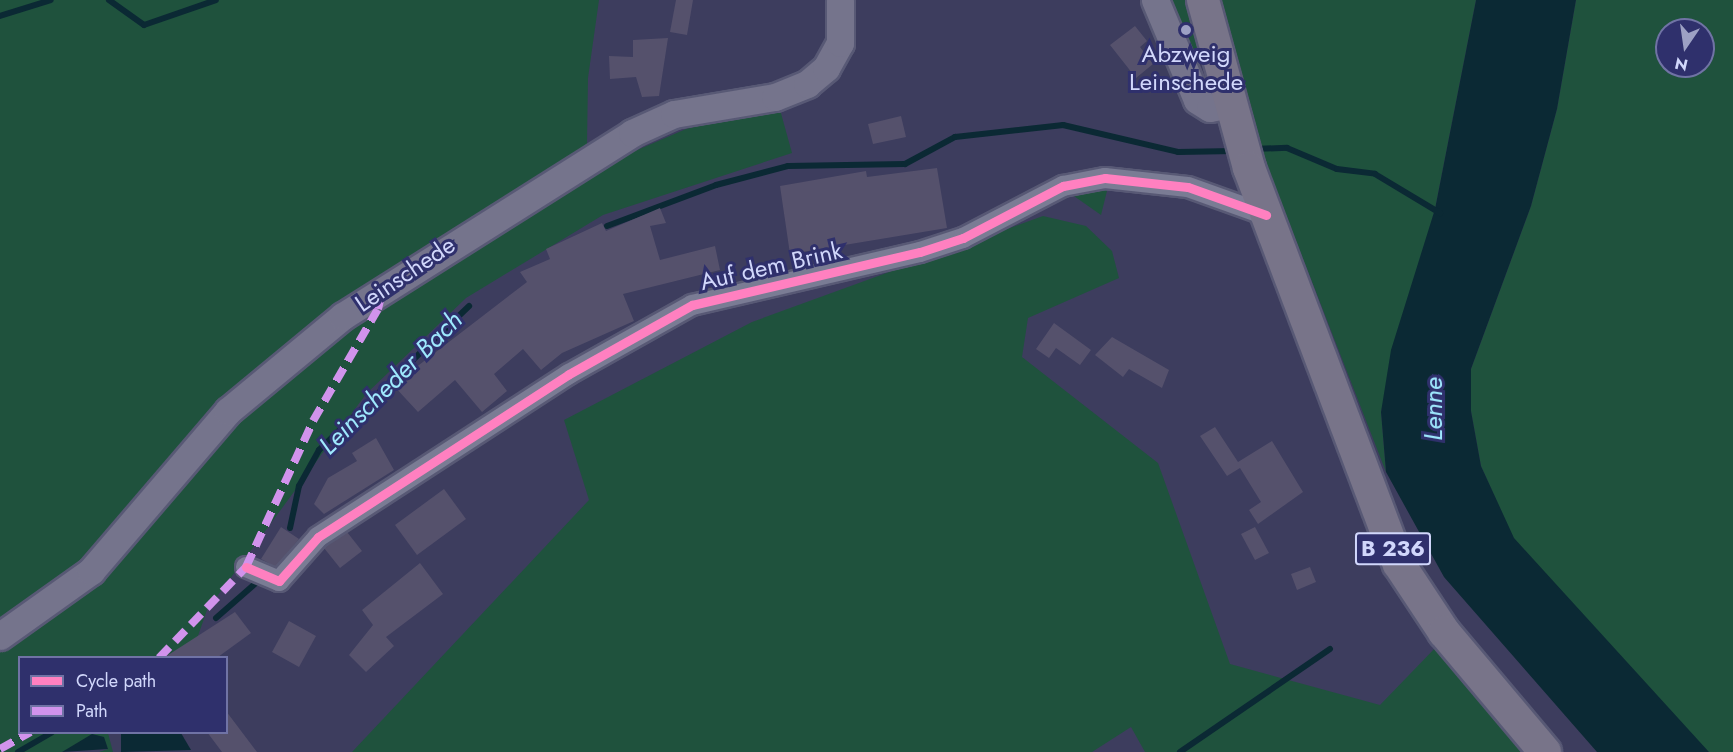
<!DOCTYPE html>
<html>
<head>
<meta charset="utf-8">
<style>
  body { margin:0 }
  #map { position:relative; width:1733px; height:752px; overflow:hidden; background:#3d3d5e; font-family:Jost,sans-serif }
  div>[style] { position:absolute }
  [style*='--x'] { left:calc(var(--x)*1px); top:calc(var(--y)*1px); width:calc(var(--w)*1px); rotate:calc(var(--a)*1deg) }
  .green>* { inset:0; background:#1f523d }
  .water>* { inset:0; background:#0b2934 }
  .stream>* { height:6px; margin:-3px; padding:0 3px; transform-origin:3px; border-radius:3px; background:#0b2934 }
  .building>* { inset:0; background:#55516c }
  .roads { filter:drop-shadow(2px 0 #585975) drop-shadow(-2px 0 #585975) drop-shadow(0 2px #585975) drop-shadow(0 -2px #585975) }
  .street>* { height:20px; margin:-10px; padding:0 10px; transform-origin:10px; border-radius:10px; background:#7a7c94 }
  .secondary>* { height:27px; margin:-13.5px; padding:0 13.5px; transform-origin:13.5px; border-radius:13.5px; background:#75748c }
  .primary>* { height:32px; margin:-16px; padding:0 16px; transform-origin:16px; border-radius:16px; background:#787489 }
  .quiet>* { height:8px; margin-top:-4px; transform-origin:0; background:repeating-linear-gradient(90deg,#d193ec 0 15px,transparent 0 23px) }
  .cycleway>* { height:9px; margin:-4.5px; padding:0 4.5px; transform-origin:4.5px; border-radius:4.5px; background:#ff80c0 }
  .dots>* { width:16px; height:16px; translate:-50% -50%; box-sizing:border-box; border:3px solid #2f306c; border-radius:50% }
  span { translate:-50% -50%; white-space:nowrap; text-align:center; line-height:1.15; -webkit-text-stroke:6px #2f306c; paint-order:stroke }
  .shield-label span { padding:2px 4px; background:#2f306c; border:2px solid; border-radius:4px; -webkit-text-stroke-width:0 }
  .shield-label { font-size:22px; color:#d1d7fb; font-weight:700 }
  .poi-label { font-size:24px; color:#d1d7fb }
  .street-label { font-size:24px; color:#d1d7fb }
  .water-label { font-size:26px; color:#9ee8fd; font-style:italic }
  .legend { position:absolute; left:18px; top:656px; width:210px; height:78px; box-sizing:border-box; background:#2f306c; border:2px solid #7073a5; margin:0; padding:8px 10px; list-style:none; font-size:18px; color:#d1d7fb }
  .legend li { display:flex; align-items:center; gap:12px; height:30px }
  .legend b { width:30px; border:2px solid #7073a5 }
  .north { position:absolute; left:1655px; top:18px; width:60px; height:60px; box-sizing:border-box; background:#2f306c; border:2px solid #7073a5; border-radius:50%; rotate:193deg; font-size:16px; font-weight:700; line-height:24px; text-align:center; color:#d1d7fb }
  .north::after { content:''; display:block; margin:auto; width:21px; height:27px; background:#9da1c4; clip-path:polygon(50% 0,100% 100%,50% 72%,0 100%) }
</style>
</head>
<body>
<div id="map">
  <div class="green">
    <i style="clip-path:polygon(0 0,599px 0,588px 78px,587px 145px,330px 309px,188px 437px,238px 407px,347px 315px,593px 169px,686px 129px,779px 106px,792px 153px,603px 215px,466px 298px,366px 394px,207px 610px,192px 653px,185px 658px,20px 658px,20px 732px,108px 733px,113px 752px,99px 752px,108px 749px,103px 737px,62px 752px,0 752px)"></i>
    <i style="clip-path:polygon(1166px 0,1190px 0,1203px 60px,1194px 66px)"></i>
    <i style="clip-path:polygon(1218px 0,1476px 0,1435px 209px,1381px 412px,1386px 472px,1248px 117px)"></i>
    <i style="clip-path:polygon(evenodd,1576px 0,1733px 0,1733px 752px,1709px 752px,1686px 732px,1569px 602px,1513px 538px,1481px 466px,1471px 411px,1471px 369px,1531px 206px,1557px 109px,1576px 0,1667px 30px,1703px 30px,1703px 66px,1667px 66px,1667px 30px)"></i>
    <i style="clip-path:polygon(1108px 187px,1101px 215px,1071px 194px)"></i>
    <i style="clip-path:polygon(1043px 216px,1086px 226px,1112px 251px,1119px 278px,1028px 318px,1022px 357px,1158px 463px,1230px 664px,1380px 705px,1438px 645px,1533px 752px,1145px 752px,1131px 727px,1092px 752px,352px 752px,589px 500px,564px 420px,752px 322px)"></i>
  </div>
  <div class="water">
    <i style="clip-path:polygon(1476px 0,1576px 0,1557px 109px,1531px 206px,1471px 369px,1471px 411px,1481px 466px,1514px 538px,1709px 752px,1597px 752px,1444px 577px,1386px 472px,1381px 412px,1391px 350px,1435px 209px)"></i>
    <i style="clip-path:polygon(121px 733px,181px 733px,191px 750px,121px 752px)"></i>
    <i style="clip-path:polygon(92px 734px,104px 737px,108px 749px,62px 752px)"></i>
  </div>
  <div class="stream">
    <i style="--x:109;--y:0;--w:43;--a:35.5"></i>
    <i style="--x:144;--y:25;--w:76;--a:-19.1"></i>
    <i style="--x:0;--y:16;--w:53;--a:-17.4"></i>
    <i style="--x:1253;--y:149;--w:34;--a:-2"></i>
    <i style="--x:1287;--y:148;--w:54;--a:22.8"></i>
    <i style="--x:1337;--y:169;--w:38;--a:7"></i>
    <i style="--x:1375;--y:174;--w:76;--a:31"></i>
    <i style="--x:607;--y:226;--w:116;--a:-20.6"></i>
    <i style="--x:716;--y:185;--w:74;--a:-14.8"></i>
    <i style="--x:788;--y:166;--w:117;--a:-1"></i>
    <i style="--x:905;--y:164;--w:57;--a:-28.4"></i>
    <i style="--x:955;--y:137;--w:109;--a:-6.3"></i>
    <i style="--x:1063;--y:125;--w:118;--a:13.2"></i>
    <i style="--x:1178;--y:152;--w:56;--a:-1"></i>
    <i style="--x:290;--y:528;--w:43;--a:-77.9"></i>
    <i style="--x:299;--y:486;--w:41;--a:-60.9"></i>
    <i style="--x:319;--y:450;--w:208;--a:-43.8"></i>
    <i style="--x:216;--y:618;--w:53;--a:-41.2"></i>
    <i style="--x:18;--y:752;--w:39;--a:-30"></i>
    <i style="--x:1180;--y:752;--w:182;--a:-34.5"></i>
  </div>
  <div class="building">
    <i style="clip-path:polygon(676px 0,693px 0,687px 35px,670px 32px)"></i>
    <i style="clip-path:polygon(1135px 26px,1147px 41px,1140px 47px,1153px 64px,1136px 78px,1110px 45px)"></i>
    <i style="clip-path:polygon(668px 38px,659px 96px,642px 97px,636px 77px,610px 79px,609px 56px,633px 57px,633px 40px)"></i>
    <i style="clip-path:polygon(901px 116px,906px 137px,873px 144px,868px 124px)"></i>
    <i style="clip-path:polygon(937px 168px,947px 228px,790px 254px,780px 186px,866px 171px,867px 177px)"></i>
    <i style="clip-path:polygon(660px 208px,666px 223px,650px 226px,660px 260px,715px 246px,720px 270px,623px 294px,634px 321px,562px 353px,541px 370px,523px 349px,494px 374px,507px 391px,482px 412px,455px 380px,418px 412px,393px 385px,527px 282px,520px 272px,550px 259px,546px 249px,602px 223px,606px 231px)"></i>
    <i style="clip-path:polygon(1054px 323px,1091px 350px,1080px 365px,1056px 348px,1049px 358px,1036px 349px)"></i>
    <i style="clip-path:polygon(1112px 337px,1169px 370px,1162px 388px,1129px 369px,1123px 377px,1095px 355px)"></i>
    <i style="clip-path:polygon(1215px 427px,1238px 462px,1272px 441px,1303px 492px,1258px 524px,1249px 510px,1261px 502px,1240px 468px,1227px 476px,1200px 436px)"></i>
    <i style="clip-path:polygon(376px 438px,394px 470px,324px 514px,314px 504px,328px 478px,357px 461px,352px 453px)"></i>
    <i style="clip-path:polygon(444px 489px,466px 519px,417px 555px,395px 525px)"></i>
    <i style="clip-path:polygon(281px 527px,299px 539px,276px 567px,261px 559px)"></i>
    <i style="clip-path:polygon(1255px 527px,1269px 553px,1255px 560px,1241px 534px)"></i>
    <i style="clip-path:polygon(347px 532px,362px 551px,340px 568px,324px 548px)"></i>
    <i style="clip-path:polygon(420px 563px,443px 594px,386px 637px,394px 646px,366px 672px,349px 655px,373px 625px,362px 610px)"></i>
    <i style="clip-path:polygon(1310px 567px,1316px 582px,1297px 590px,1291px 574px)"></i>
    <i style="clip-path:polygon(235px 612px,251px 633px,218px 657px,165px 657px)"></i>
    <i style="clip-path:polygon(289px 621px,316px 636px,299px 667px,272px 652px)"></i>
    <i style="clip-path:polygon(226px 711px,257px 752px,222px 752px,207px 732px,226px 732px)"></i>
  </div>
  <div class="roads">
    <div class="street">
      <i style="--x:246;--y:567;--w:36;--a:23"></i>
      <i style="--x:279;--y:581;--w:59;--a:-48.4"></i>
      <i style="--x:318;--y:537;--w:299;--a:-33"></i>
      <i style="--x:569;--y:374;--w:141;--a:-29.3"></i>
      <i style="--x:692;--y:305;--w:234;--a:-13.1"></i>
      <i style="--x:920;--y:252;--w:45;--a:-18"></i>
      <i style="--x:963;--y:238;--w:113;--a:-27.5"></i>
      <i style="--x:1063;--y:186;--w:43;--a:-10.8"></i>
      <i style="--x:1105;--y:178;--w:83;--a:6.2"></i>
      <i style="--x:1188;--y:187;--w:83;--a:19.7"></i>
    </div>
    <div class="secondary">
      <i style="--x:1155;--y:0;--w:108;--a:67.2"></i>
      <i style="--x:1197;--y:100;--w:15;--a:32"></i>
      <i style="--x:1210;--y:108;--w:20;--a:-11"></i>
      <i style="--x:0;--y:636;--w:112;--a:-35.5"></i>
      <i style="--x:91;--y:571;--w:211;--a:-49.4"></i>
      <i style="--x:228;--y:411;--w:149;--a:-39.6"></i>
      <i style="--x:343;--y:316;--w:342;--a:-32.3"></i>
      <i style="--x:632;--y:133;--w:46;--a:-24.3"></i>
      <i style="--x:674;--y:114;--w:102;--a:-9.6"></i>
      <i style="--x:775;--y:97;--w:35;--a:-22"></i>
      <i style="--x:807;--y:84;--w:25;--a:-40"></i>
      <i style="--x:826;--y:68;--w:29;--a:-61"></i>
      <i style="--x:840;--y:43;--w:43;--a:-90"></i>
    </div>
    <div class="primary">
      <i style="--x:1203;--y:0;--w:174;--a:74.7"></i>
      <i style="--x:1249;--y:168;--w:423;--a:69.3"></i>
      <i style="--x:1399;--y:564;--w:82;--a:56.5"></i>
      <i style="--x:1444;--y:632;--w:157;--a:49.9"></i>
    </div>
  </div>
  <div class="quiet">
    <i style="--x:159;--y:658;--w:126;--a:-46.3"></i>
    <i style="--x:246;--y:567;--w:161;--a:-65.3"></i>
    <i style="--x:313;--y:421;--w:129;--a:-59.9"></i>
    <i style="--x:378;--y:309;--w:22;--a:-77"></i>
    <i style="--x:0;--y:749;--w:35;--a:-29"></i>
  </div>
  <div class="cycleway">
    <i style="--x:246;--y:567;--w:36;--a:23"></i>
    <i style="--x:279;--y:581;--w:59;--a:-48.4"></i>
    <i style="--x:318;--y:537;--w:299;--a:-33"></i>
    <i style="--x:569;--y:374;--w:141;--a:-29.3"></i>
    <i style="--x:692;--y:305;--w:234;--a:-13.1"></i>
    <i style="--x:920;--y:252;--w:45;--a:-18"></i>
    <i style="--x:963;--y:238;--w:113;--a:-27.5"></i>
    <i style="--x:1063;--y:186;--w:43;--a:-10.8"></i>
    <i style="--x:1105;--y:178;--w:83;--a:6.2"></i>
    <i style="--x:1188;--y:187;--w:83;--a:19.7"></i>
  </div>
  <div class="dots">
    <i style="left:1186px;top:30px;background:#9da1c4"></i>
  </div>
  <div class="shield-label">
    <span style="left:1393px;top:549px">B 236</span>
  </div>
  <div class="poi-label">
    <span style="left:1186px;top:68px">Abzweig<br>Leinschede</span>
  </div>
  <div class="street-label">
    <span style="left:771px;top:266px;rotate:-13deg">Auf dem Brink</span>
    <span style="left:405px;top:274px;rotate:-34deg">Leinschede</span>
  </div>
  <div class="water-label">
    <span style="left:391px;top:383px;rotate:-45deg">Leinscheder Bach</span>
    <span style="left:1434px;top:409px;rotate:-90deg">Lenne</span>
  </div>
  <ul class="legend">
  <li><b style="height:8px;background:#ff80c0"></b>Cycle path</li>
  <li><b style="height:8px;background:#d193ec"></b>Path</li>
  </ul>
  <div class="north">N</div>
</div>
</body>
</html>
